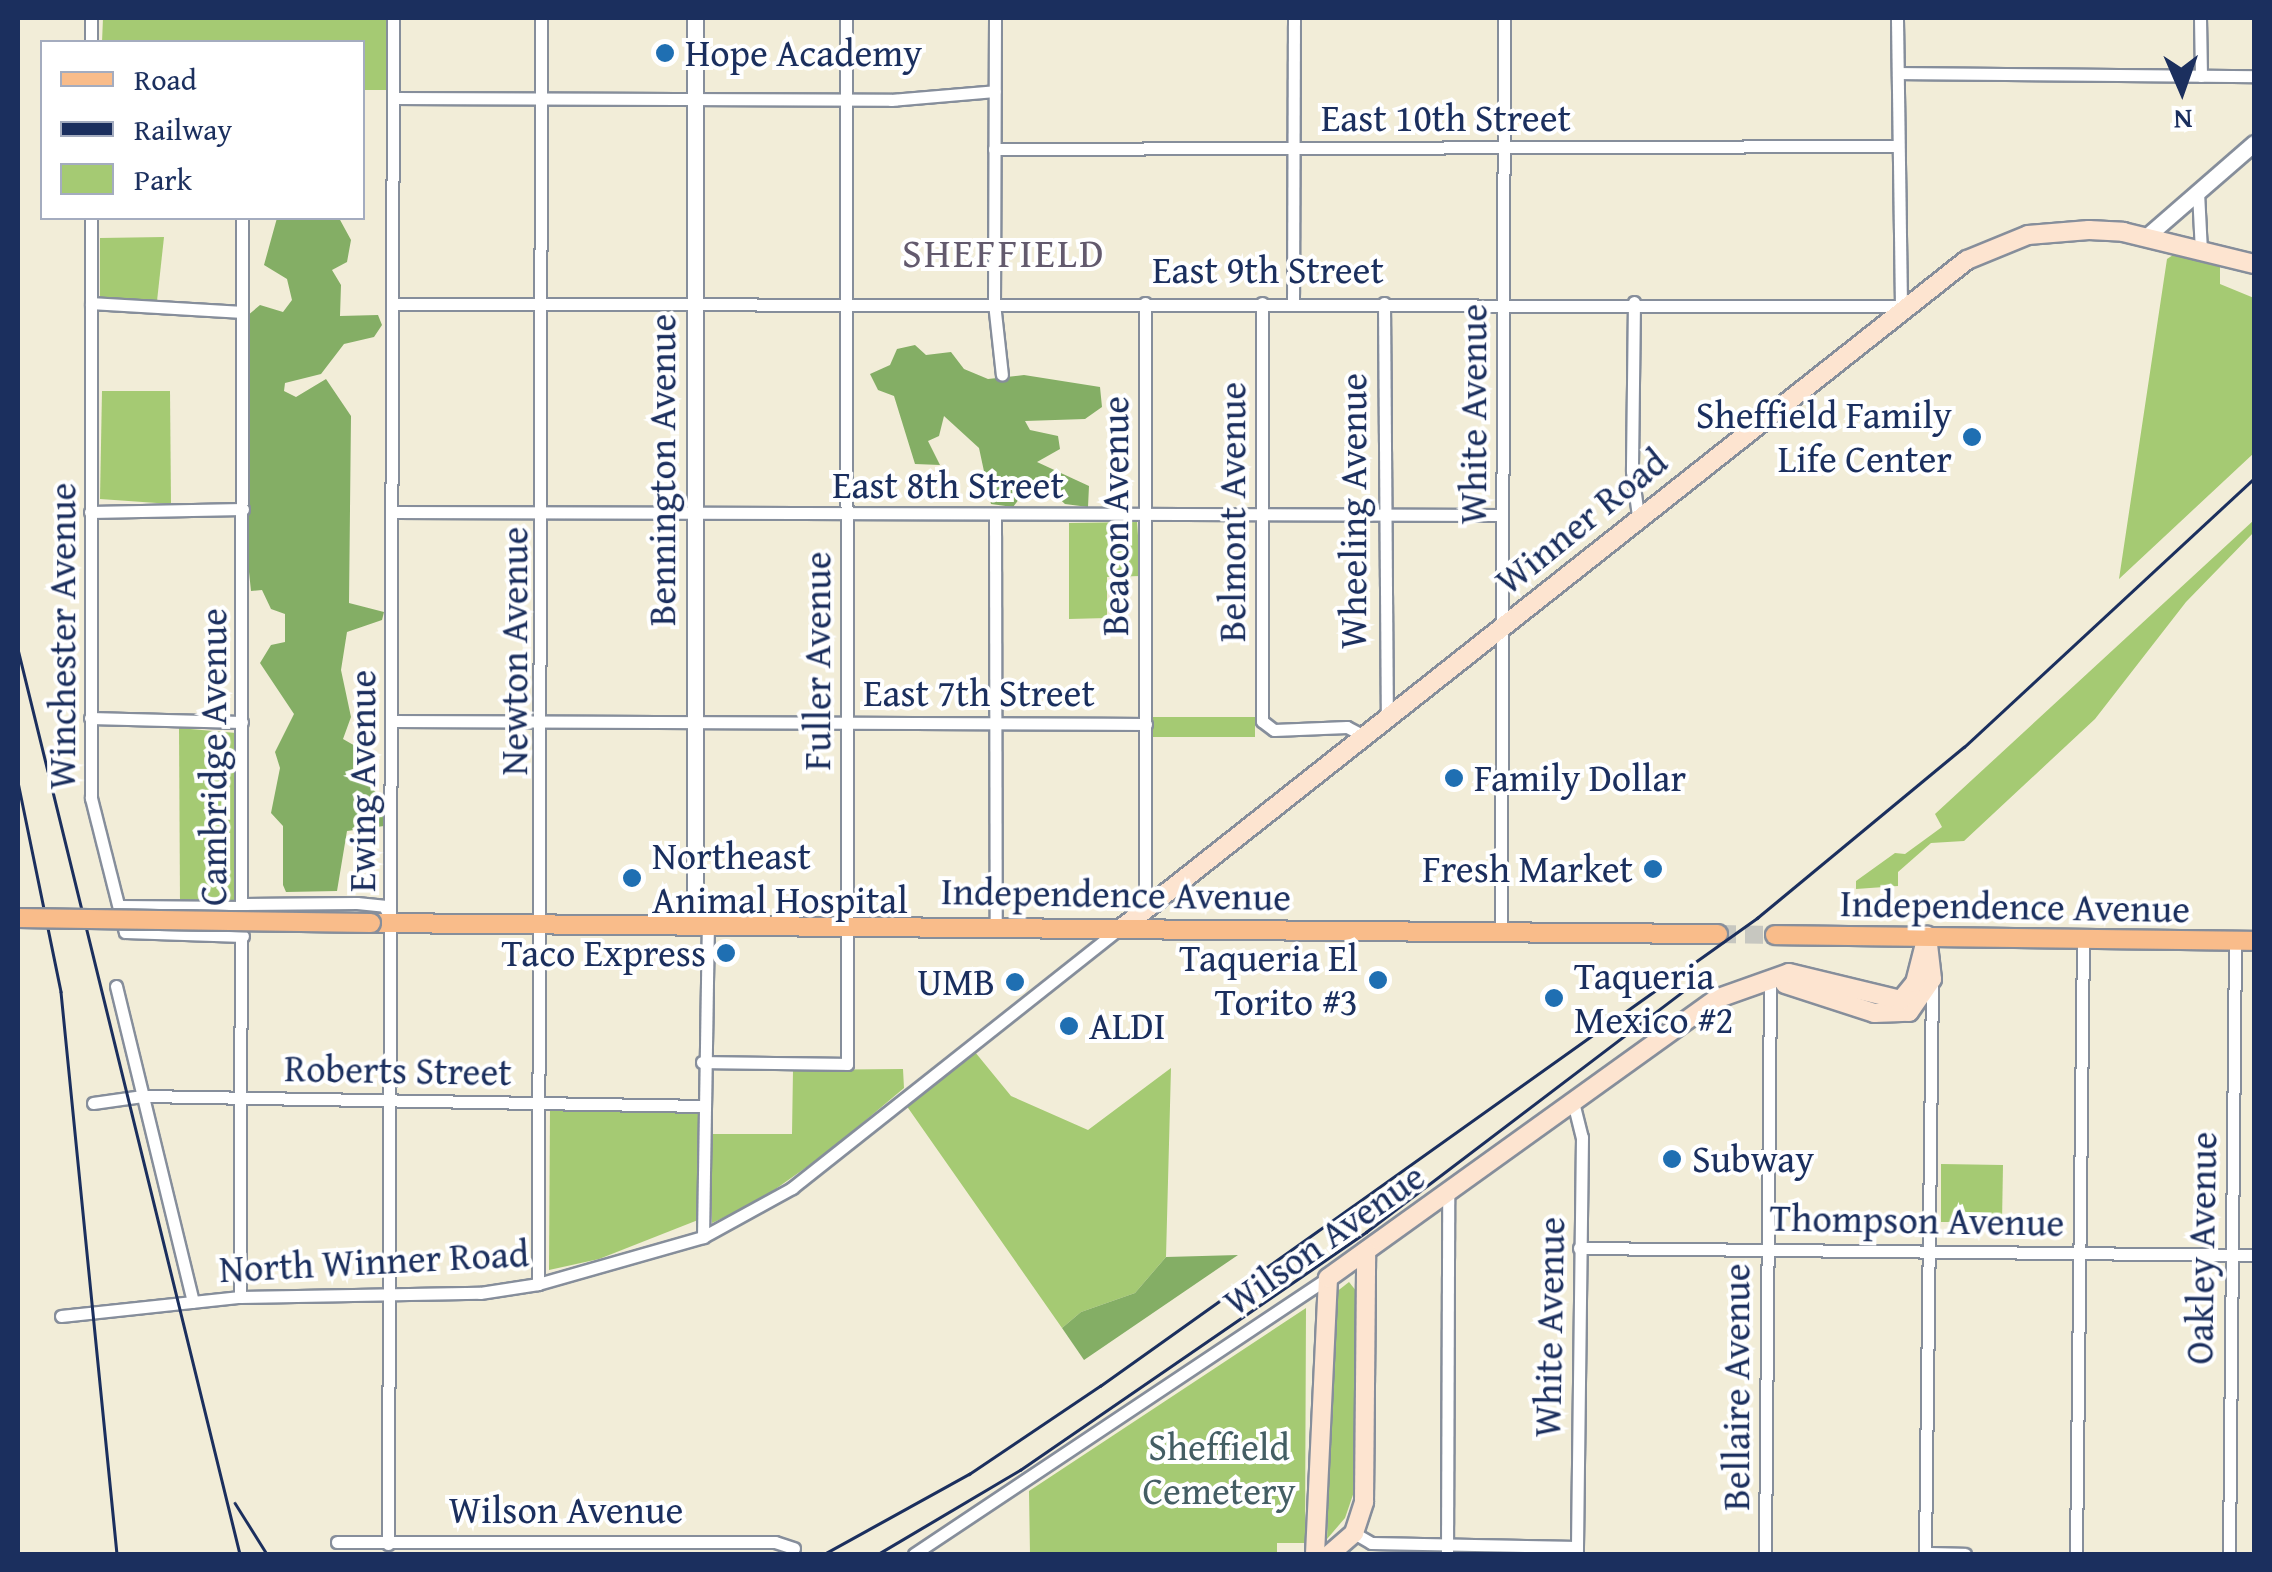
<!DOCTYPE html>
<html>
<head>
<meta charset="utf-8">
<style>
  body { margin:0 }
  #map { position:relative; width:2272px; height:1572px; overflow:hidden; background:#f2edd8; font-family:"Gentium Book Plus",serif }
  div>[style] { position:absolute }
  [style*='--x'] { left:calc(var(--x)*1px); top:calc(var(--y)*1px); width:calc(var(--w)*1px); rotate:calc(var(--a)*1deg) }
  .green>* { inset:0; background:#a5ca73 }
  .forest>* { inset:0; background:#84ae65 }
  .primary-tunnel>* { height:18px; margin-top:-9px; transform-origin:0; background:repeating-linear-gradient(90deg,#c7c7c0 0 18px,transparent 0 27px) }
  .roads { filter:drop-shadow(2px 0 #868e9b) drop-shadow(-2px 0 #868e9b) drop-shadow(0 2px #868e9b) drop-shadow(0 -2px #868e9b) }
  .minor>* { height:11px; margin:-5.5px; padding:0 5.5px; transform-origin:5.5px; border-radius:5.5px; background:#fff }
  .tertiary>* { height:15px; margin:-7.5px; padding:0 7.5px; transform-origin:7.5px; border-radius:7.5px; background:#fff }
  .secondary>* { height:18px; margin:-9px; padding:0 9px; transform-origin:9px; border-radius:9px; background:#fde4d0 }
  .primary>* { height:18px; margin:-9px; padding:0 9px; transform-origin:9px; border-radius:9px; background:#f9bc8a }
  .rail>* { height:2.5px; margin:-1.25px; padding:0 1.25px; transform-origin:1.25px; border-radius:1.25px; background:#1b2f5e }
  .bridges { filter:drop-shadow(2px 0 #868e9b) drop-shadow(-2px 0 #868e9b) drop-shadow(0 2px #868e9b) drop-shadow(0 -2px #868e9b) }
  .primary-bridge>* { height:18px; margin:-9px; padding:0 9px; transform-origin:9px; border-radius:9px; background:#f9bc8a }
  .dots>* { width:28px; height:28px; translate:-50% -50%; box-sizing:border-box; border:5px solid #fff; border-radius:50% }
  span { translate:-50% -50%; white-space:nowrap; text-align:center; line-height:1.15; -webkit-text-stroke:8px #fff; paint-order:stroke }
  .poi-label { font-size:38px; color:#1b2f5e }
  .left { translate:0 -50%; text-align:left }
  .right { translate:-100% -50%; text-align:right }
  .street-label { font-size:38px; color:#1b2f5e }
  .park-label { font-size:38px; color:#445e64 }
  .neighbourhood-label { font-size:40px; color:#635a6d; letter-spacing:2.5px }
  .frame { position:absolute; inset:0; border:20px solid #1b2f5e; pointer-events:none }
  .legend { position:absolute; left:40px; top:40px; width:325px; height:180px; box-sizing:border-box; background:#fff; border:2px solid #a4acbf; margin:0; padding:12px 18px; list-style:none; font-size:30px; color:#1b2f5e }
  .legend li { display:flex; align-items:center; gap:20px; height:50px }
  .legend b { width:50px; border:2px solid #a4acbf }
  .north { position:absolute; left:2132px; top:40px; width:100px; height:100px; -webkit-text-stroke:8px #fff; paint-order:stroke; rotate:178deg; font-size:28px; font-weight:700; line-height:40px; text-align:center; color:#1b2f5e }
  .north::after { content:''; display:block; margin:auto; width:35px; height:45px; background:#1b2f5e; clip-path:polygon(50% 0,100% 100%,50% 72%,0 100%) }
</style>
</head>
<body>
<div id="map">
  <div class="green">
    <i style="clip-path:polygon(103px 18px,387px 18px,388px 90px,363px 90px,362px 42px,102px 42px)"></i>
    <i style="clip-path:polygon(164px 237px,157px 301px,100px 297px,100px 238px)"></i>
    <i style="clip-path:polygon(2173px 255px,2220px 267px,2220px 284px,2254px 298px,2254px 453px,2119px 579px,2167px 259px)"></i>
    <i style="clip-path:polygon(102px 391px,170px 391px,171px 504px,100px 499px)"></i>
    <i style="clip-path:polygon(2254px 520px,2254px 532px,2186px 602px,2095px 719px,1964px 841px,1931px 843px,1898px 872px,1898px 886px,1856px 889px,1856px 881px,1895px 853px,1905px 854px,1942px 827px,1935px 814px)"></i>
    <i style="clip-path:polygon(1137px 522px,1141px 576px,1107px 577px,1107px 618px,1069px 619px,1069px 523px)"></i>
    <i style="clip-path:polygon(1152px 717px,1255px 717px,1255px 737px,1152px 737px)"></i>
    <i style="clip-path:polygon(179px 728px,236px 733px,237px 902px,180px 902px)"></i>
    <i style="clip-path:polygon(975px 1052px,1011px 1096px,1088px 1130px,1171px 1068px,1166px 1257px,1135px 1293px,1081px 1312px,1062px 1328px,906px 1105px)"></i>
    <i style="clip-path:polygon(903px 1069px,904px 1088px,828px 1152px,757px 1202px,712px 1223px,711px 1134px,792px 1134px,793px 1070px)"></i>
    <i style="clip-path:polygon(550px 1110px,698px 1112px,698px 1220px,599px 1259px,549px 1270px)"></i>
    <i style="clip-path:polygon(1941px 1164px,2003px 1165px,2002px 1222px,1941px 1222px)"></i>
    <i style="clip-path:polygon(1349px 1282px,1357px 1292px,1356px 1486px,1345px 1518px,1327px 1539px,1335px 1293px)"></i>
    <i style="clip-path:polygon(1306px 1308px,1305px 1543px,1277px 1543px,1277px 1554px,1030px 1554px,1029px 1491px)"></i>
  </div>
  <div class="forest">
    <i style="clip-path:polygon(277px 218px,339px 218px,351px 240px,347px 262px,332px 270px,341px 285px,340px 316px,378px 315px,382px 325px,374px 337px,344px 344px,321px 374px,285px 383px,284px 391px,296px 397px,326px 379px,351px 416px,349px 603px,384px 612px,382px 620px,347px 632px,341px 670px,351px 717px,343px 739px,364px 751px,363px 778px,381px 798px,384px 826px,347px 831px,337px 891px,286px 892px,283px 885px,283px 826px,271px 813px,280px 768px,275px 752px,294px 714px,260px 663px,271px 645px,285px 642px,285px 614px,271px 609px,262px 590px,251px 591px,249px 572px,247px 316px,260px 305px,283px 312px,292px 300px,287px 279px,264px 265px)"></i>
    <i style="clip-path:polygon(915px 345px,926px 355px,951px 352px,964px 369px,988px 379px,1024px 375px,1100px 387px,1102px 407px,1085px 419px,1025px 421px,1030px 430px,1058px 436px,1060px 449px,1037px 462px,1089px 486px,1088px 507px,1065px 504px,1036px 477px,1013px 507px,991px 504px,979px 448px,944px 416px,939px 436px,928px 441px,940px 465px,915px 464px,894px 396px,878px 390px,870px 374px,890px 365px,897px 349px)"></i>
    <i style="clip-path:polygon(1238px 1255px,1084px 1360px,1062px 1328px,1081px 1312px,1135px 1293px,1166px 1257px)"></i>
  </div>
  <div class="primary-tunnel">
    <i style="--x:1718;--y:934;--w:57;--a:1"></i>
  </div>
  <div class="roads">
    <div class="minor">
      <i style="--x:91;--y:18;--w:24;--a:90"></i>
      <i style="--x:995;--y:18;--w:285;--a:90.2"></i>
      <i style="--x:994;--y:303;--w:72;--a:83.7"></i>
      <i style="--x:2200;--y:18;--w:58;--a:89"></i>
      <i style="--x:1898;--y:73;--w:356;--a:0.5"></i>
      <i style="--x:393;--y:98;--w:498;--a:0.2"></i>
      <i style="--x:891;--y:100;--w:104;--a:-4.9"></i>
      <i style="--x:994;--y:149;--w:904;--a:-0.19"></i>
      <i style="--x:2198;--y:192;--w:59;--a:87.1"></i>
      <i style="--x:91;--y:218;--w:580;--a:90"></i>
      <i style="--x:91;--y:798;--w:138;--a:75.8"></i>
      <i style="--x:125;--y:932;--w:118;--a:1.9"></i>
      <i style="--x:1634;--y:302;--w:169;--a:90.7"></i>
      <i style="--x:1632;--y:471;--w:45;--a:82.4"></i>
      <i style="--x:91;--y:303;--w:151;--a:3.4"></i>
      <i style="--x:1145;--y:303;--w:606;--a:90"></i>
      <i style="--x:1262;--y:303;--w:418;--a:90"></i>
      <i style="--x:1262;--y:721;--w:15;--a:37"></i>
      <i style="--x:1274;--y:730;--w:73;--a:-2.4"></i>
      <i style="--x:1347;--y:727;--w:19;--a:28"></i>
      <i style="--x:1293;--y:303;--w:285;--a:-89.8"></i>
      <i style="--x:1384;--y:303;--w:417;--a:89.6"></i>
      <i style="--x:395;--y:304;--w:1506;--a:0.08"></i>
      <i style="--x:1901;--y:306;--w:288;--a:-90.8"></i>
      <i style="--x:90;--y:512;--w:153;--a:-1.1"></i>
      <i style="--x:393;--y:512;--w:1109;--a:0.15"></i>
      <i style="--x:995;--y:516;--w:410;--a:89.9"></i>
      <i style="--x:90;--y:718;--w:152;--a:1.5"></i>
      <i style="--x:392;--y:721;--w:754;--a:0.23"></i>
      <i style="--x:243;--y:904;--w:114;--a:-0.5"></i>
      <i style="--x:357;--y:903;--w:27;--a:6"></i>
      <i style="--x:384;--y:906;--w:15;--a:62"></i>
      <i style="--x:119;--y:906;--w:124;--a:0.5"></i>
      <i style="--x:1501;--y:932;--w:914;--a:-89.81"></i>
      <i style="--x:116;--y:986;--w:325;--a:76.3"></i>
      <i style="--x:702;--y:1062;--w:145;--a:0.8"></i>
      <i style="--x:847;--y:1064;--w:1046;--a:-90.05"></i>
      <i style="--x:1573;--y:1102;--w:36;--a:76"></i>
      <i style="--x:1582;--y:1137;--w:417;--a:90.7"></i>
      <i style="--x:93;--y:1103;--w:50;--a:-8"></i>
      <i style="--x:143;--y:1096;--w:559;--a:1.02"></i>
      <i style="--x:703;--y:1237;--w:315;--a:-89.1"></i>
      <i style="--x:1579;--y:1248;--w:675;--a:0.59"></i>
      <i style="--x:538;--y:1284;--w:1266;--a:-89.86"></i>
      <i style="--x:240;--y:1297;--w:1079;--a:-89.89"></i>
      <i style="--x:61;--y:1316;--w:180;--a:-6.1"></i>
      <i style="--x:240;--y:1297;--w:240;--a:-1"></i>
      <i style="--x:480;--y:1293;--w:59;--a:-8.8"></i>
      <i style="--x:538;--y:1284;--w:172;--a:-15.9"></i>
      <i style="--x:703;--y:1237;--w:102;--a:-28.8"></i>
      <i style="--x:792;--y:1188;--w:416;--a:-38.4"></i>
      <i style="--x:1354;--y:1533;--w:20;--a:30"></i>
      <i style="--x:1371;--y:1543;--w:206;--a:1.1"></i>
      <i style="--x:337;--y:1542;--w:438;--a:0"></i>
      <i style="--x:775;--y:1542;--w:20;--a:18"></i>
      <i style="--x:388;--y:1544;--w:1526;--a:-89.81"></i>
      <i style="--x:1925;--y:1553;--w:40;--a:1.4"></i>
      <i style="--x:914;--y:1554;--w:498;--a:-33.7"></i>
      <i style="--x:1447;--y:1554;--w:362;--a:-89.8"></i>
      <i style="--x:1765;--y:1554;--w:573;--a:-89.5"></i>
      <i style="--x:1925;--y:1554;--w:575;--a:-89.3"></i>
      <i style="--x:2076;--y:1554;--w:614;--a:-89.35"></i>
      <i style="--x:2229;--y:1554;--w:613;--a:-89.44"></i>
    </div>
    <div class="tertiary">
      <i style="--x:695;--y:18;--w:904;--a:90"></i>
      <i style="--x:2146;--y:237;--w:143;--a:-41"></i>
    </div>
    <div class="secondary">
      <i style="--x:1122;--y:928;--w:1077;--a:-38.33"></i>
      <i style="--x:1967;--y:260;--w:66;--a:-22.3"></i>
      <i style="--x:2028;--y:235;--w:61;--a:-4.7"></i>
      <i style="--x:2089;--y:230;--w:34;--a:3"></i>
      <i style="--x:2123;--y:232;--w:135;--a:13.7"></i>
      <i style="--x:1785;--y:984;--w:94;--a:18"></i>
      <i style="--x:1874;--y:1013;--w:35;--a:-2"></i>
      <i style="--x:1909;--y:1012;--w:40;--a:-55.1"></i>
      <i style="--x:1932;--y:979;--w:43;--a:-96.6"></i>
      <i style="--x:1315;--y:1554;--w:276;--a:-87.3"></i>
      <i style="--x:1328;--y:1278;--w:478;--a:-35.7"></i>
      <i style="--x:1716;--y:999;--w:77;--a:-19.6"></i>
      <i style="--x:1789;--y:973;--w:115;--a:13.6"></i>
      <i style="--x:1901;--y:1000;--w:22;--a:-51"></i>
      <i style="--x:1915;--y:983;--w:49;--a:-75.7"></i>
      <i style="--x:1330;--y:1554;--w:32;--a:-41"></i>
      <i style="--x:1354;--y:1533;--w:33;--a:-72"></i>
      <i style="--x:1364;--y:1502;--w:251;--a:-89.5"></i>
    </div>
    <div class="primary">
      <i style="--x:371;--y:923;--w:1347;--a:0.47"></i>
      <i style="--x:1775;--y:935;--w:479;--a:0.7"></i>
    </div>
  </div>
  <div class="rail">
    <i style="--x:18;--y:649;--w:932;--a:76.22"></i>
    <i style="--x:18;--y:782;--w:214;--a:78.4"></i>
    <i style="--x:61;--y:992;--w:565;--a:84.31"></i>
    <i style="--x:235;--y:1503;--w:60;--a:57.9"></i>
    <i style="--x:824;--y:1554;--w:166;--a:-28.9"></i>
    <i style="--x:969;--y:1474;--w:158;--a:-33.9"></i>
    <i style="--x:1100;--y:1386;--w:807;--a:-35.46"></i>
    <i style="--x:1757;--y:918;--w:268;--a:-39.6"></i>
    <i style="--x:1964;--y:747;--w:396;--a:-42.8"></i>
    <i style="--x:878;--y:1554;--w:165;--a:-30.6"></i>
    <i style="--x:1020;--y:1470;--w:420;--a:-34.5"></i>
    <i style="--x:1366;--y:1232;--w:430;--a:-37.2"></i>
  </div>
  <div class="bridges">
    <div class="primary-bridge">
      <i style="--x:18;--y:918;--w:353;--a:0.8"></i>
    </div>
  </div>
  <div class="dots">
    <i style="left:665px;top:53px;background:#1f6fb2"></i>
    <i style="left:1972px;top:437px;background:#1f6fb2"></i>
    <i style="left:1454px;top:778px;background:#1f6fb2"></i>
    <i style="left:1653px;top:869px;background:#1f6fb2"></i>
    <i style="left:632px;top:878px;background:#1f6fb2"></i>
    <i style="left:726px;top:953px;background:#1f6fb2"></i>
    <i style="left:1378px;top:980px;background:#1f6fb2"></i>
    <i style="left:1015px;top:982px;background:#1f6fb2"></i>
    <i style="left:1554px;top:998px;background:#1f6fb2"></i>
    <i style="left:1069px;top:1026px;background:#1f6fb2"></i>
    <i style="left:1672px;top:1159px;background:#1f6fb2"></i>
  </div>
  <div class="poi-label">
    <span class="left" style="left:685px;top:53px">Hope Academy</span>
    <span class="right" style="left:1952px;top:437px">Sheffield Family<br>Life Center</span>
    <span class="left" style="left:1474px;top:778px">Family Dollar</span>
    <span class="left" style="left:652px;top:878px">Northeast<br>Animal Hospital</span>
    <span class="right" style="left:1633px;top:869px">Fresh Market</span>
    <span class="right" style="left:706px;top:953px">Taco Express</span>
    <span class="right" style="left:1358px;top:980px">Taqueria El<br>Torito #3</span>
    <span class="left" style="left:1574px;top:998px">Taqueria<br>Mexico #2</span>
    <span class="right" style="left:995px;top:982px">UMB</span>
    <span class="left" style="left:1089px;top:1026px">ALDI</span>
    <span class="left" style="left:1692px;top:1159px">Subway</span>
  </div>
  <div class="street-label">
    <span style="left:1446px;top:118px">East 10th Street</span>
    <span style="left:1268px;top:270px">East 9th Street</span>
    <span style="left:1473px;top:414px;rotate:-90deg">White Avenue</span>
    <span style="left:662px;top:470px;rotate:-90deg">Bennington Avenue</span>
    <span style="left:948px;top:485px">East 8th Street</span>
    <span style="left:1353px;top:511px;rotate:-90deg">Wheeling Avenue</span>
    <span style="left:1232px;top:512px;rotate:-90deg">Belmont Avenue</span>
    <span style="left:1115px;top:516px;rotate:-90deg">Beacon Avenue</span>
    <span style="left:1581px;top:521px;rotate:-39deg">Winner Road</span>
    <span style="left:62px;top:636px;rotate:-90deg">Winchester Avenue</span>
    <span style="left:514px;top:651px;rotate:-90deg">Newton Avenue</span>
    <span style="left:817px;top:661px;rotate:-90deg">Fuller Avenue</span>
    <span style="left:979px;top:693px">East 7th Street</span>
    <span style="left:213px;top:757px;rotate:-90deg">Cambridge Avenue</span>
    <span style="left:362px;top:781px;rotate:-90deg">Ewing Avenue</span>
    <span style="left:1116px;top:894px;rotate:1deg">Independence Avenue</span>
    <span style="left:2015px;top:906px;rotate:1deg">Independence Avenue</span>
    <span style="left:398px;top:1070px;rotate:1deg">Roberts Street</span>
    <span style="left:1917px;top:1220px;rotate:1deg">Thompson Avenue</span>
    <span style="left:1324px;top:1239px;rotate:-35deg">Wilson Avenue</span>
    <span style="left:2201px;top:1248px;rotate:-89deg">Oakley Avenue</span>
    <span style="left:374px;top:1261px;rotate:-3deg">North Winner Road</span>
    <span style="left:1549px;top:1327px;rotate:-89deg">White Avenue</span>
    <span style="left:1736px;top:1387px;rotate:-90deg">Bellaire Avenue</span>
    <span style="left:566px;top:1510px">Wilson Avenue</span>
  </div>
  <div class="park-label">
    <span style="left:1219px;top:1469px">Sheffield<br>Cemetery</span>
  </div>
  <div class="neighbourhood-label">
    <span style="left:1004px;top:253px">SHEFFIELD</span>
  </div>
  <div class="frame"></div>
  <ul class="legend">
  <li><b style="height:12px;background:#f9bc8a"></b>Road</li>
  <li><b style="height:12px;background:#1b2f5e"></b>Railway</li>
  <li><b style="height:28px;background:#a5ca73"></b>Park</li>
  </ul>
  <div class="north">N</div>
</div>
</body>
</html>
